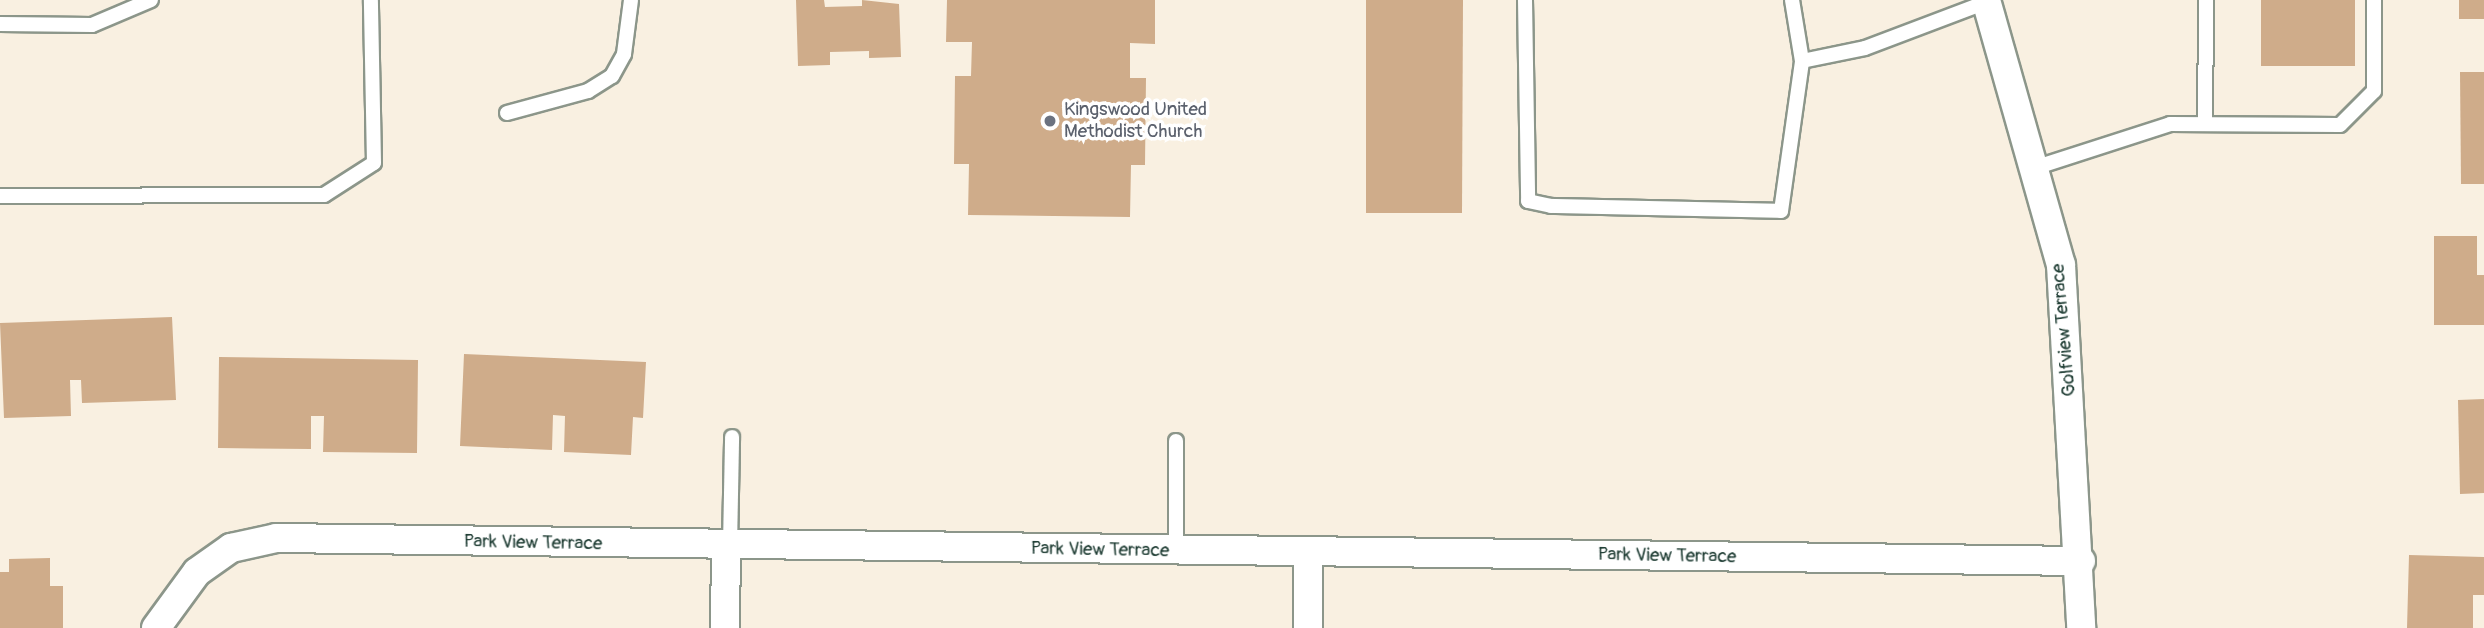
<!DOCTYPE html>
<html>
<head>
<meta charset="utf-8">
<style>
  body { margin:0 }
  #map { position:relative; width:2484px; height:628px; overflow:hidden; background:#f9f0e1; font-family:Pangolin,sans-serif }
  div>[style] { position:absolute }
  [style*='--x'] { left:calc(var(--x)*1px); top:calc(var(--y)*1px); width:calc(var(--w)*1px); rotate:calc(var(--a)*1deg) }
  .building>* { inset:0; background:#cfac8a }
  .roads { filter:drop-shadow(2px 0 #8c968a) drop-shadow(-2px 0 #8c968a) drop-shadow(0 2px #8c968a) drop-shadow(0 -2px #8c968a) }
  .service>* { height:14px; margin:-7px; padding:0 7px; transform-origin:7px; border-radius:7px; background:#fff }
  .minor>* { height:28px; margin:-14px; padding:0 14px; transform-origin:14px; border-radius:14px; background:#fff }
  .dots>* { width:19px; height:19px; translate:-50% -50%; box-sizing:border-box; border:4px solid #fff; border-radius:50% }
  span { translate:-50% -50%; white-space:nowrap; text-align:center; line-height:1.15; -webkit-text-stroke:7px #fff; paint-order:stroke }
  .worship-label { font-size:19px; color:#5b616d }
  .left { translate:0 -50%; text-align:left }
  .street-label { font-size:19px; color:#1f3d34 }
</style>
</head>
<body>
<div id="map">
  <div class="building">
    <i style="clip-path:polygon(796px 0,824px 0,825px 7px,862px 6px,862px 0,899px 4px,901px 57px,869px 58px,869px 51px,830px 52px,830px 65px,798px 66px)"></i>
    <i style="clip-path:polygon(947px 0,1155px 0,1155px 44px,1130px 43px,1130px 78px,1146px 78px,1145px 165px,1131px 165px,1130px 217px,968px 215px,969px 164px,954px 164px,955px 76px,971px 76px,972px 42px,946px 42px)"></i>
    <i style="clip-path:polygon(1366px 0,1463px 0,1462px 213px,1366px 213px)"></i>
    <i style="clip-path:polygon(2261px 0,2355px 0,2355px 66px,2261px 66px)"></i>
    <i style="clip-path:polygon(2459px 0,2484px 0,2484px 19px,2459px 19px)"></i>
    <i style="clip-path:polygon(2460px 72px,2484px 72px,2484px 184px,2461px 184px)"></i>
    <i style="clip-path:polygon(2434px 236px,2477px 236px,2477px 275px,2484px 275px,2484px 325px,2434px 325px)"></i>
    <i style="clip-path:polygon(172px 317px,176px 400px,82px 403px,81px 380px,70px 380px,71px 416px,4px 418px,0 323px)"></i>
    <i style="clip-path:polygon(464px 354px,646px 362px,643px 418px,633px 417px,631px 455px,564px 452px,565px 416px,553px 415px,552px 450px,460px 446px)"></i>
    <i style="clip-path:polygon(219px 357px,418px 360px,417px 453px,323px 452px,324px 416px,311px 416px,311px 449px,218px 448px)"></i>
    <i style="clip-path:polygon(2484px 399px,2484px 493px,2460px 494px,2458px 400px)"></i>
    <i style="clip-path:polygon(2409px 555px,2484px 557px,2484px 595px,2473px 595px,2473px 628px,2407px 628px)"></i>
    <i style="clip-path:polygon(50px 558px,50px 586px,63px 586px,63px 628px,0 628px,0 572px,9px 572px,9px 559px)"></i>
  </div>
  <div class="roads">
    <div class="service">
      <i style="--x:1525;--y:0;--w:201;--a:89.1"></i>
      <i style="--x:1528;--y:201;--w:24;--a:12"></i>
      <i style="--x:1551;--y:206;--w:230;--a:1.2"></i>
      <i style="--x:1781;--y:211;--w:151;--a:-82"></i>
      <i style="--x:1802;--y:61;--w:62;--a:-99.3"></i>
      <i style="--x:0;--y:24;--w:92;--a:0.6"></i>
      <i style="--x:92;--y:25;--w:64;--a:-23"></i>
      <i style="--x:1802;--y:61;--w:64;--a:-11.7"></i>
      <i style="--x:1865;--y:48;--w:130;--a:-20.7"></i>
      <i style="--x:507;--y:113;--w:84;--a:-15.2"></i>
      <i style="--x:588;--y:91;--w:28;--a:-32"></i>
      <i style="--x:612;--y:76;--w:25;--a:-61"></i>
      <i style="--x:624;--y:54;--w:54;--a:-82.6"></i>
      <i style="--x:2205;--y:124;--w:124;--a:-89.5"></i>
      <i style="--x:2034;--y:168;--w:143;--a:-17.9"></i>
      <i style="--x:2170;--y:124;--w:170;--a:0.3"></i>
      <i style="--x:2340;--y:125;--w:48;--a:-45"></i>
      <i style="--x:2374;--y:91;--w:91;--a:-90"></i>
      <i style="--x:0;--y:196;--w:324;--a:-0.2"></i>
      <i style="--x:324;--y:195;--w:59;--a:-32.6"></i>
      <i style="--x:374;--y:163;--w:163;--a:-91.1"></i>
      <i style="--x:1176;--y:441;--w:110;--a:90"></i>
      <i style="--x:730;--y:546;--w:109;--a:-88.9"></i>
    </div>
    <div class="minor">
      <i style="--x:1986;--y:0;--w:275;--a:74.2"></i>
      <i style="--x:2061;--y:265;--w:364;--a:86.8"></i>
      <i style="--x:156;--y:628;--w:69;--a:-53.8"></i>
      <i style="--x:197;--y:572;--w:42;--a:-35.2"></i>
      <i style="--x:231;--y:548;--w:46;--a:-12.5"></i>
      <i style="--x:276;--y:538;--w:1805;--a:0.73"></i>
      <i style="--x:725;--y:628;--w:82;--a:-89.3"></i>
      <i style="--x:1308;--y:628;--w:76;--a:-90"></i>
    </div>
  </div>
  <div class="dots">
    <i style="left:1050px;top:121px;background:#6b7280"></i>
  </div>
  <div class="worship-label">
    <span class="left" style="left:1064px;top:121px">Kingswood United<br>Methodist Church</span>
  </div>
  <div class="street-label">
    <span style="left:2064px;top:330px;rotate:-95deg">Golfview Terrace</span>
    <span style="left:533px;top:543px;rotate:1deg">Park View Terrace</span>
    <span style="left:1100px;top:550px;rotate:1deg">Park View Terrace</span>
    <span style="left:1667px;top:556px;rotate:1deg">Park View Terrace</span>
  </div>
</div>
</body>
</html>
